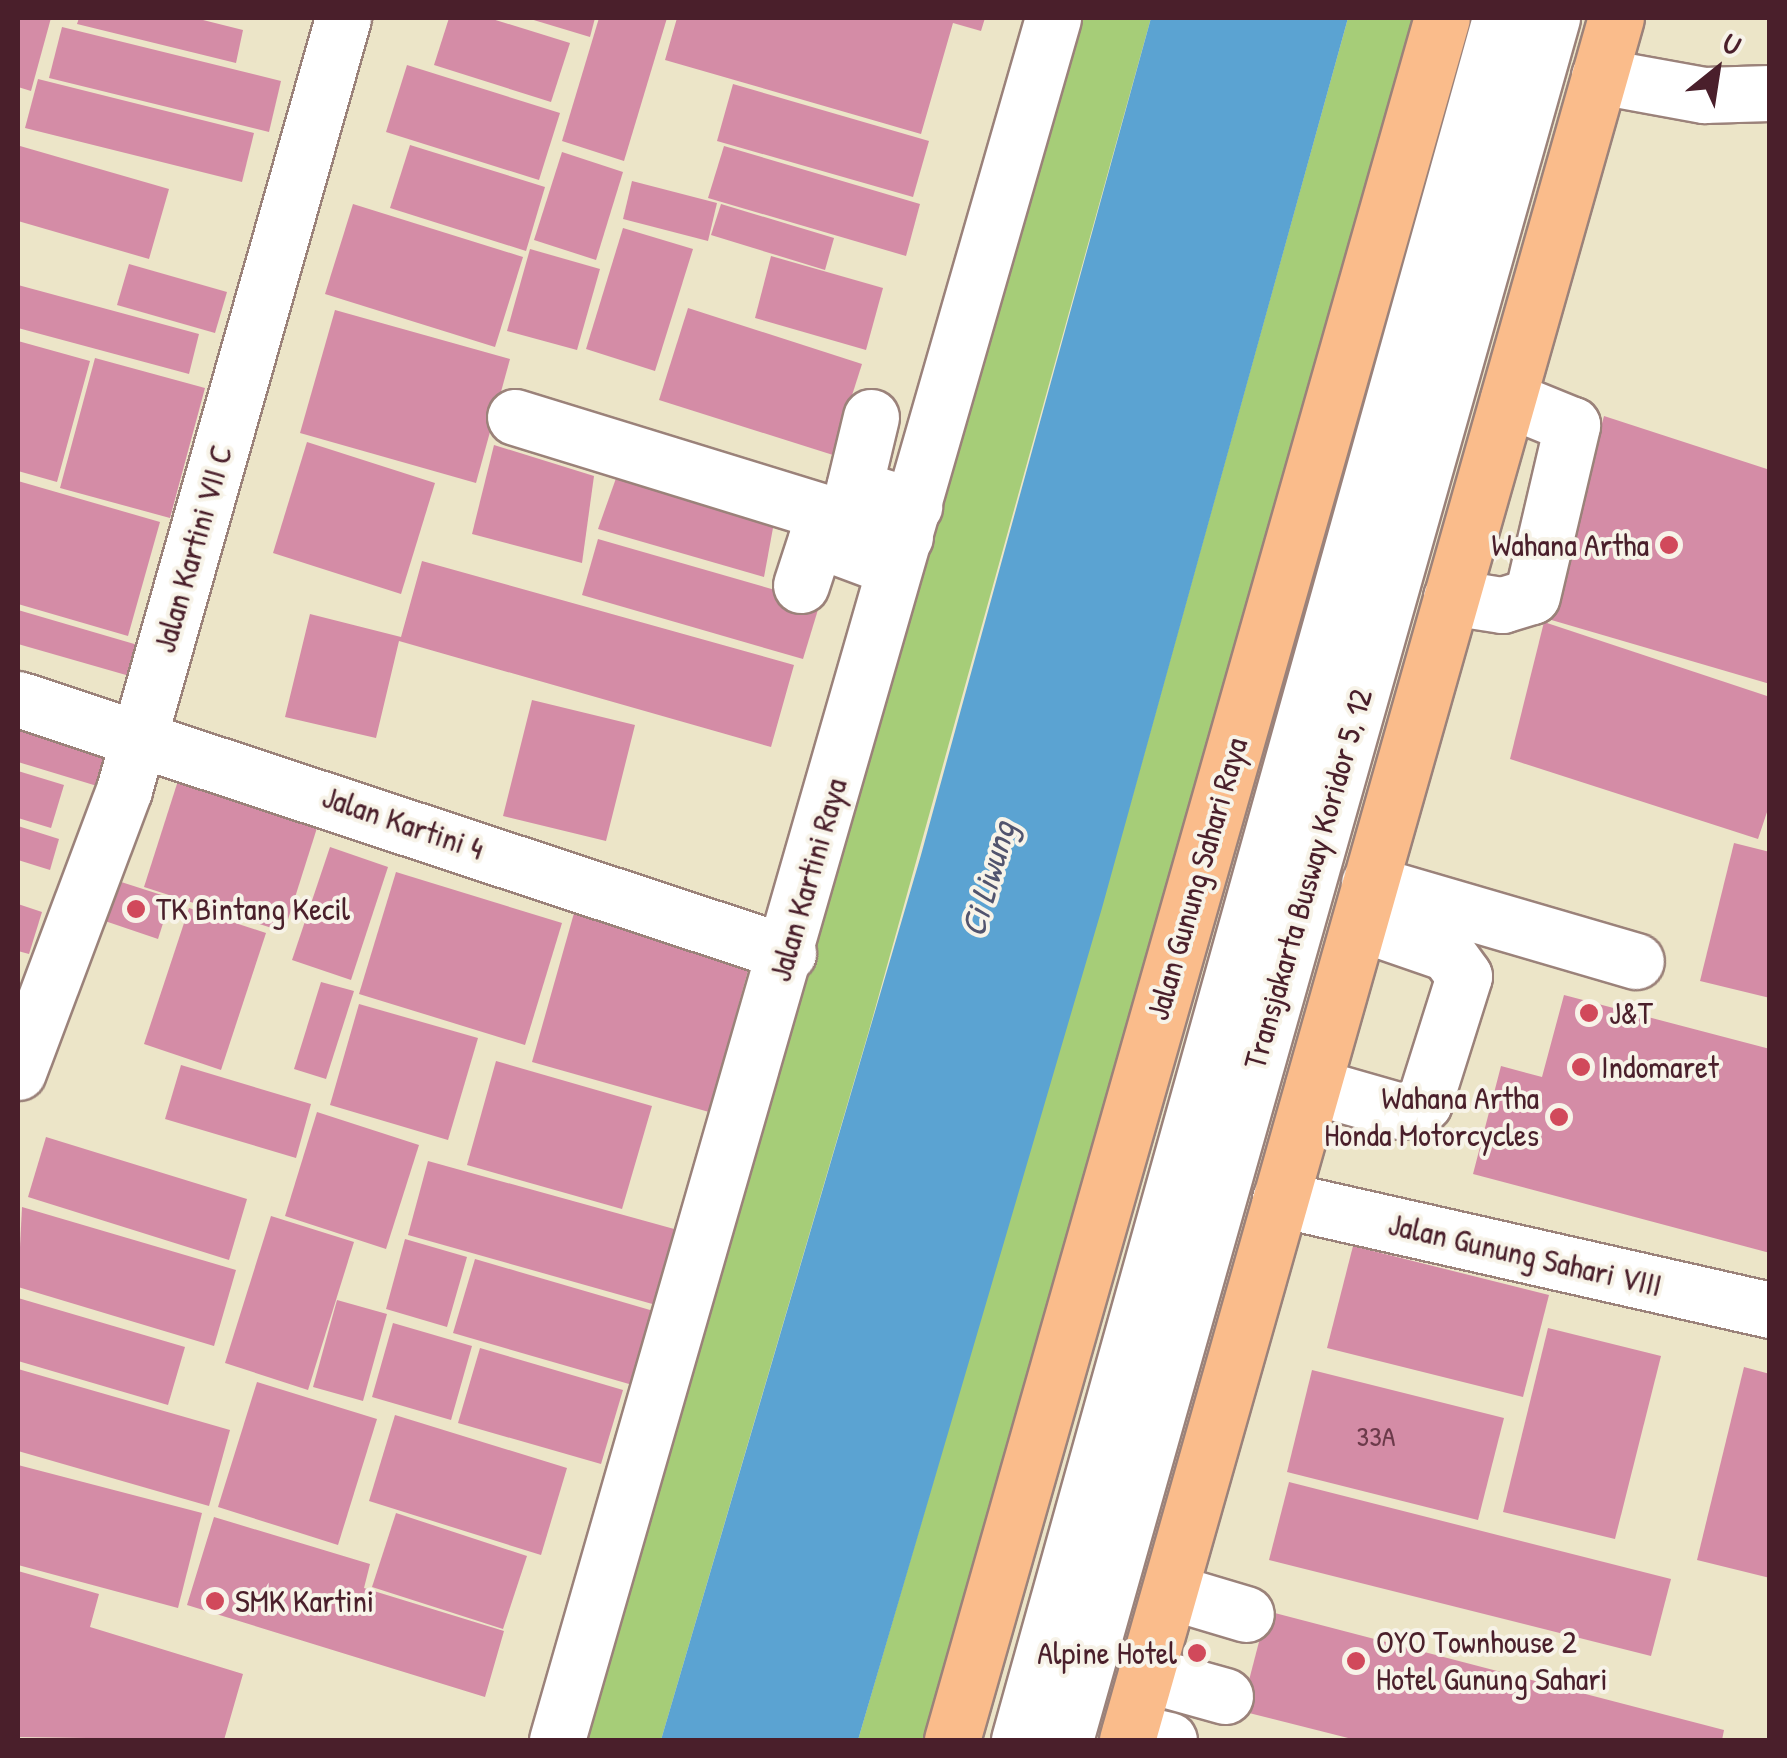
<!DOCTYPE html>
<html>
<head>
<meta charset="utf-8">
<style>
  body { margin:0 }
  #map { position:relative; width:1787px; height:1758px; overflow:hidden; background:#ece5c8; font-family:"Patrick Hand",sans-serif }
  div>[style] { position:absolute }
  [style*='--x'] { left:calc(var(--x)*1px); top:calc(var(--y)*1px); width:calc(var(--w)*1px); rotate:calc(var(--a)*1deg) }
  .green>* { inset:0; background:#a6cd78 }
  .water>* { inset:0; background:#5ba3d2 }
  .building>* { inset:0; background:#d48ca6 }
  .roads { filter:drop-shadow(2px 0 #9b827a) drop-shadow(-2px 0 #9b827a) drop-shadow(0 2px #9b827a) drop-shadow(0 -2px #9b827a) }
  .minor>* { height:55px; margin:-27.5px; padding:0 27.5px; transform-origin:27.5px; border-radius:27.5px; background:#fff }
  .major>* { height:55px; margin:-27.5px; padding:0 27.5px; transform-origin:27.5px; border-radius:27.5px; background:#fabc8b }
  .dots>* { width:28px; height:28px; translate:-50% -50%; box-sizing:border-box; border:5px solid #f7f3e8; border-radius:50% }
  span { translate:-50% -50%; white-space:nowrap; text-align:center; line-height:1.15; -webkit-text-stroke:8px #f7f3e8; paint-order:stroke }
  .number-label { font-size:28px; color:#6c3a4a }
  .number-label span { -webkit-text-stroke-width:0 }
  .poi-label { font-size:32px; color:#4a1f2b }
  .right { translate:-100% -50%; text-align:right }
  .left { translate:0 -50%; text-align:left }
  .street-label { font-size:32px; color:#4a1f2b }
  .water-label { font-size:35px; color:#51546e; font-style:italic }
  .frame { position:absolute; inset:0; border:20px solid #4a1f2b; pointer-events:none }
  .north { position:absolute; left:1667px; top:20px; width:100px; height:100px; -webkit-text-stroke:8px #f7f3e8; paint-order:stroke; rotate:30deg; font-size:28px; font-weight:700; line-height:40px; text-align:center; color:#4a1f2b }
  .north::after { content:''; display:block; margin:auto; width:35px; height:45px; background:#4a1f2b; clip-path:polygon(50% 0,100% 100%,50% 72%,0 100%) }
</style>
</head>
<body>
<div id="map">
  <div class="green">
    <i style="clip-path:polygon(1053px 18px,1151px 18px,870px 1027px,661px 1740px,557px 1740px)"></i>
    <i style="clip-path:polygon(1348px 18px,1442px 18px,952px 1740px,858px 1740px,1131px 801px)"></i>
  </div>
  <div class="water">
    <i style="clip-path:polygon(1151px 18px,1348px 18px,1102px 908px,858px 1740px,661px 1740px,921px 855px)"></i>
  </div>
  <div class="building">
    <i style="clip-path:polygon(18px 18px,51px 18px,31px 91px,18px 87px)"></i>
    <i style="clip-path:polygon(79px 18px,195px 18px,243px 30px,236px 63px,77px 24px)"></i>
    <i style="clip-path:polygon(449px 18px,489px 18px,570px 43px,551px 102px,434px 65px)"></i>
    <i style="clip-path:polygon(527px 18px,595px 18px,590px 37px)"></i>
    <i style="clip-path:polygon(599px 18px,667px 18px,624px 161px,562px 141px)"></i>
    <i style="clip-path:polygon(677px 18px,985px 18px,981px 31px,953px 23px,921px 134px,665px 60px)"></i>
    <i style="clip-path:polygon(62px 27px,281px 81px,269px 132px,49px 78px)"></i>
    <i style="clip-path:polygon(407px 65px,560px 113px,539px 180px,386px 132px)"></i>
    <i style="clip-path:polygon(38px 79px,254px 133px,242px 182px,25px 128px)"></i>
    <i style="clip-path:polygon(733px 84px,929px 141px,913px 197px,717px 141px)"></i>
    <i style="clip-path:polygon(410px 145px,545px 187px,526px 251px,390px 208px)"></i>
    <i style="clip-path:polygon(20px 146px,169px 189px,149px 259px,18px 221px)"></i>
    <i style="clip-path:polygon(724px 146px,920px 204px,906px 256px,708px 198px)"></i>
    <i style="clip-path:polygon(562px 152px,623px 172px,596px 260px,534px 240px)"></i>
    <i style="clip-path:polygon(632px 181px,717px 203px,708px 241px,623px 219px)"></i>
    <i style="clip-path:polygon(353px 204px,523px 257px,495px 347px,325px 294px)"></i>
    <i style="clip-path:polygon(721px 204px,834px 238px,825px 270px,711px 235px)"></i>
    <i style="clip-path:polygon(623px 228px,693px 249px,655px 371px,586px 349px)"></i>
    <i style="clip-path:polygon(530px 249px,600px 269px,577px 350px,507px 331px)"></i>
    <i style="clip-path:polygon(771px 256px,883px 288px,866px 350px,755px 318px)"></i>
    <i style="clip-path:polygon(129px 264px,227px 292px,215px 333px,117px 305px)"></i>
    <i style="clip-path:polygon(18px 285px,199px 334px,189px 374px,18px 328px)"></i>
    <i style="clip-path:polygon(688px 308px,862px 364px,833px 455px,659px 400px)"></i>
    <i style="clip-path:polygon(335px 310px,510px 359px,476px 483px,300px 433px)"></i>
    <i style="clip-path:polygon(18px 341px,90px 361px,57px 482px,18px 471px)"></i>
    <i style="clip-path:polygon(95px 358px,205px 388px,170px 518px,60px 488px)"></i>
    <i style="clip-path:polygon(1604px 416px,1770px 470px,1770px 684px,1548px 619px)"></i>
    <i style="clip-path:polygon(307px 442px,435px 483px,401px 594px,273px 553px)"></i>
    <i style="clip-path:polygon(494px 445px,594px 476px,582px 563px,472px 534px)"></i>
    <i style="clip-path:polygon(620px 467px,775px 517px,764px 577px,598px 529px)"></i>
    <i style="clip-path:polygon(18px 481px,160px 522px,128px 636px,18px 604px)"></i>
    <i style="clip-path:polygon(598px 539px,820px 603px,803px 659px,582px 595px)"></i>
    <i style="clip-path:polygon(422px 561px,794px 665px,771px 747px,399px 641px,376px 738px,285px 717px,310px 614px,401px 637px)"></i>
    <i style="clip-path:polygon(18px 610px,148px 648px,140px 679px,18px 644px)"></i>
    <i style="clip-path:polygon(1544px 622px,1770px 697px,1770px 803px,1758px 839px,1510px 759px)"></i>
    <i style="clip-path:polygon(532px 700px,635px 725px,606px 841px,503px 816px)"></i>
    <i style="clip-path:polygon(18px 706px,123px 738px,107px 789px,18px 762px)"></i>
    <i style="clip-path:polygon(183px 765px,323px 809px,284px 932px,144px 887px)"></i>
    <i style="clip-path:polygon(18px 771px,64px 785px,51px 828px,18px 818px)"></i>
    <i style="clip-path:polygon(18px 826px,59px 839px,50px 870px,18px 860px)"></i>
    <i style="clip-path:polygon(1734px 843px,1770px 852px,1770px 998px,1700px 981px)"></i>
    <i style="clip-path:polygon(330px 847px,388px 867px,351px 980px,292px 960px)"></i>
    <i style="clip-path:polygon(396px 872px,562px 923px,525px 1045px,359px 994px)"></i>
    <i style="clip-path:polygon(115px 880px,171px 898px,158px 939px,102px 920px)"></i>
    <i style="clip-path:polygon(18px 904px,42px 912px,29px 954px,18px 951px)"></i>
    <i style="clip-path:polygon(576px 906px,752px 956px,709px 1112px,532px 1062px)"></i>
    <i style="clip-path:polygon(189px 908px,266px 933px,221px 1070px,144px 1044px)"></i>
    <i style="clip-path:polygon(321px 982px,354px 991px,326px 1079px,294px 1069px)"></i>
    <i style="clip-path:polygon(1564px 995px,1770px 1049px,1770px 1253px,1473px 1174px,1501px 1066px,1542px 1077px)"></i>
    <i style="clip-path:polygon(359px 1004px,478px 1038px,448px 1140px,330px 1105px)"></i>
    <i style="clip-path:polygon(496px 1061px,652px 1106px,622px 1209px,467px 1165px)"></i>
    <i style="clip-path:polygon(181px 1065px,311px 1104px,296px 1158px,165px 1119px)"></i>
    <i style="clip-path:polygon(317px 1112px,419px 1145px,386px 1249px,285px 1216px)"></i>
    <i style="clip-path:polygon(46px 1137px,247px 1199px,229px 1260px,28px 1197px)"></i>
    <i style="clip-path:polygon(428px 1161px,685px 1232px,663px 1307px,408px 1235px)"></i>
    <i style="clip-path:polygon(22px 1207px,236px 1270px,214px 1346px,18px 1287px)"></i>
    <i style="clip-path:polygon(271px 1216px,354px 1242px,308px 1390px,225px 1363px)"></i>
    <i style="clip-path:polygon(405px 1239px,467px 1257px,447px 1327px,386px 1309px)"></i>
    <i style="clip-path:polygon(1353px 1246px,1549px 1295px,1523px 1397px,1327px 1348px)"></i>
    <i style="clip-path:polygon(475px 1259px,657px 1312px,636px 1386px,453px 1333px)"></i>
    <i style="clip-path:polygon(18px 1298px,185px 1347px,168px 1405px,18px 1361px)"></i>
    <i style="clip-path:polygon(337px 1300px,387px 1314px,363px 1401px,313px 1387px)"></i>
    <i style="clip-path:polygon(393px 1323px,472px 1346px,451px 1420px,372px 1397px)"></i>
    <i style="clip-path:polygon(1548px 1328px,1661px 1356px,1615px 1539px,1503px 1512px)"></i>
    <i style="clip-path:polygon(480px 1348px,623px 1390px,601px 1464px,458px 1423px)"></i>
    <i style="clip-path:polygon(1744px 1367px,1770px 1374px,1770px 1578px,1697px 1560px)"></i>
    <i style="clip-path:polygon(18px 1369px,230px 1430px,209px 1506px,18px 1451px)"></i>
    <i style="clip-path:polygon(1312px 1370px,1504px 1418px,1478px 1520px,1287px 1472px)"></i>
    <i style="clip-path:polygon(257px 1382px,377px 1419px,338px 1545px,218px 1507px)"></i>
    <i style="clip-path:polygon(395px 1415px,567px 1468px,541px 1555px,369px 1501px)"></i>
    <i style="clip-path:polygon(18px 1465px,202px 1513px,178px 1608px,18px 1565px)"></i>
    <i style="clip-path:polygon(1289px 1482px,1671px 1579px,1651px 1656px,1269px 1560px)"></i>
    <i style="clip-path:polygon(396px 1513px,527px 1556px,503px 1629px,372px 1587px)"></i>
    <i style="clip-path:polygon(214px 1517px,370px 1564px,364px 1588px,504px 1631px,485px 1697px,187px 1605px)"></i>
    <i style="clip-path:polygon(18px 1571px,99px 1594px,90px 1627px,243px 1674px,224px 1740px,18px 1737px)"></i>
    <i style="clip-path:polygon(1267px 1611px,1724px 1730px,1722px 1740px,1356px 1740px,1241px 1711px)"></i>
  </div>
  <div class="roads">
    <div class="minor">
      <i style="--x:1599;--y:76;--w:107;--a:10.3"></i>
      <i style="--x:1704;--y:95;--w:66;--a:-1.7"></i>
      <i style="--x:515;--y:417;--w:408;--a:17.1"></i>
      <i style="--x:871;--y:417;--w:73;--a:103.5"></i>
      <i style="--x:854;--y:488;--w:63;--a:16.7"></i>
      <i style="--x:801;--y:585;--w:48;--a:-71.9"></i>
      <i style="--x:816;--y:539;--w:63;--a:20.4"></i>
      <i style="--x:1451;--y:597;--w:52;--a:8.9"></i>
      <i style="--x:1502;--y:605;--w:31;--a:-17"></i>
      <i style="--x:1532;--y:596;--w:176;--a:-76.8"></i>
      <i style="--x:1572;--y:425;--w:69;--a:-157.9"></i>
      <i style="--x:18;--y:699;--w:811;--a:18.26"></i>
      <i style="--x:1369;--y:883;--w:278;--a:16.3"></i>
      <i style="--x:18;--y:1072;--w:301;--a:-69.4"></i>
      <i style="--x:124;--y:790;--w:802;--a:-74.16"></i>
      <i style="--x:1313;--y:1086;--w:91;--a:15.9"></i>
      <i style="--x:1401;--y:1111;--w:24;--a:-19"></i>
      <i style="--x:1424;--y:1103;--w:133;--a:-72.5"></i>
      <i style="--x:1464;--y:976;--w:29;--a:-126"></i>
      <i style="--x:1447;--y:953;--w:92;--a:-161"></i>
      <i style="--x:1280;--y:1199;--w:502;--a:12.76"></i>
      <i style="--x:1172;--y:1592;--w:77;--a:16.6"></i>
      <i style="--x:1146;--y:1674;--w:82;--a:15.6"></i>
      <i style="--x:1130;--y:1731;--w:40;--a:13"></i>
      <i style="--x:557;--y:1740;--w:1792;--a:-73.93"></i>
      <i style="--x:1019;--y:1740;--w:1788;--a:-74.39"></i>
      <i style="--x:1065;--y:1740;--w:1790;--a:-74.21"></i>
    </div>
    <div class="major">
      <i style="--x:952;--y:1740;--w:1790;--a:-74.12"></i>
      <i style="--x:1127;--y:1740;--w:1790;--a:-74.15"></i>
    </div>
  </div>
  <div class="dots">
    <i style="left:1669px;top:545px;background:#d1495b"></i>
    <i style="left:136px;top:909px;background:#d1495b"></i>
    <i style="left:1589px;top:1013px;background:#d1495b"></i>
    <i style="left:1581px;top:1067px;background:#d1495b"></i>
    <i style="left:1559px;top:1117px;background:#d1495b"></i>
    <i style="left:215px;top:1601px;background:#d1495b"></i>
    <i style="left:1197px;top:1653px;background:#d1495b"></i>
    <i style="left:1356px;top:1661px;background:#d1495b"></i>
  </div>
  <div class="number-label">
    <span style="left:1376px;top:1436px">33A</span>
  </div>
  <div class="poi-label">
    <span class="right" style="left:1649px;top:545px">Wahana Artha</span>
    <span class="left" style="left:156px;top:909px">TK Bintang Kecil</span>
    <span class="left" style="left:1609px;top:1013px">J&amp;T</span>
    <span class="left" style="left:1601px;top:1067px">Indomaret</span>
    <span class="right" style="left:1539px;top:1117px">Wahana Artha<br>Honda Motorcycles</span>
    <span class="left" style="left:235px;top:1601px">SMK Kartini</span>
    <span class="left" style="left:1376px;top:1661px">OYO Townhouse 2<br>Hotel Gunung Sahari</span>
    <span class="right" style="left:1177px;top:1653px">Alpine Hotel</span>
  </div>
  <div class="street-label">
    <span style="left:193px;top:549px;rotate:-74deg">Jalan Kartini VII C</span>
    <span style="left:403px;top:823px;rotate:19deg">Jalan Kartini 4</span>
    <span style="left:1197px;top:879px;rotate:-74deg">Jalan Gunung Sahari Raya</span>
    <span style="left:1308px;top:879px;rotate:-74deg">Transjakarta Busway Koridor 5, 12</span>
    <span style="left:808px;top:880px;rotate:-74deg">Jalan Kartini Raya</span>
    <span style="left:1525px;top:1255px;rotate:13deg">Jalan Gunung Sahari VIII</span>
  </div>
  <div class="water-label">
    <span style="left:988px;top:879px;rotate:-74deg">Ci Liwung</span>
  </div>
  <div class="frame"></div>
  <div class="north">U</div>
</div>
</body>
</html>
